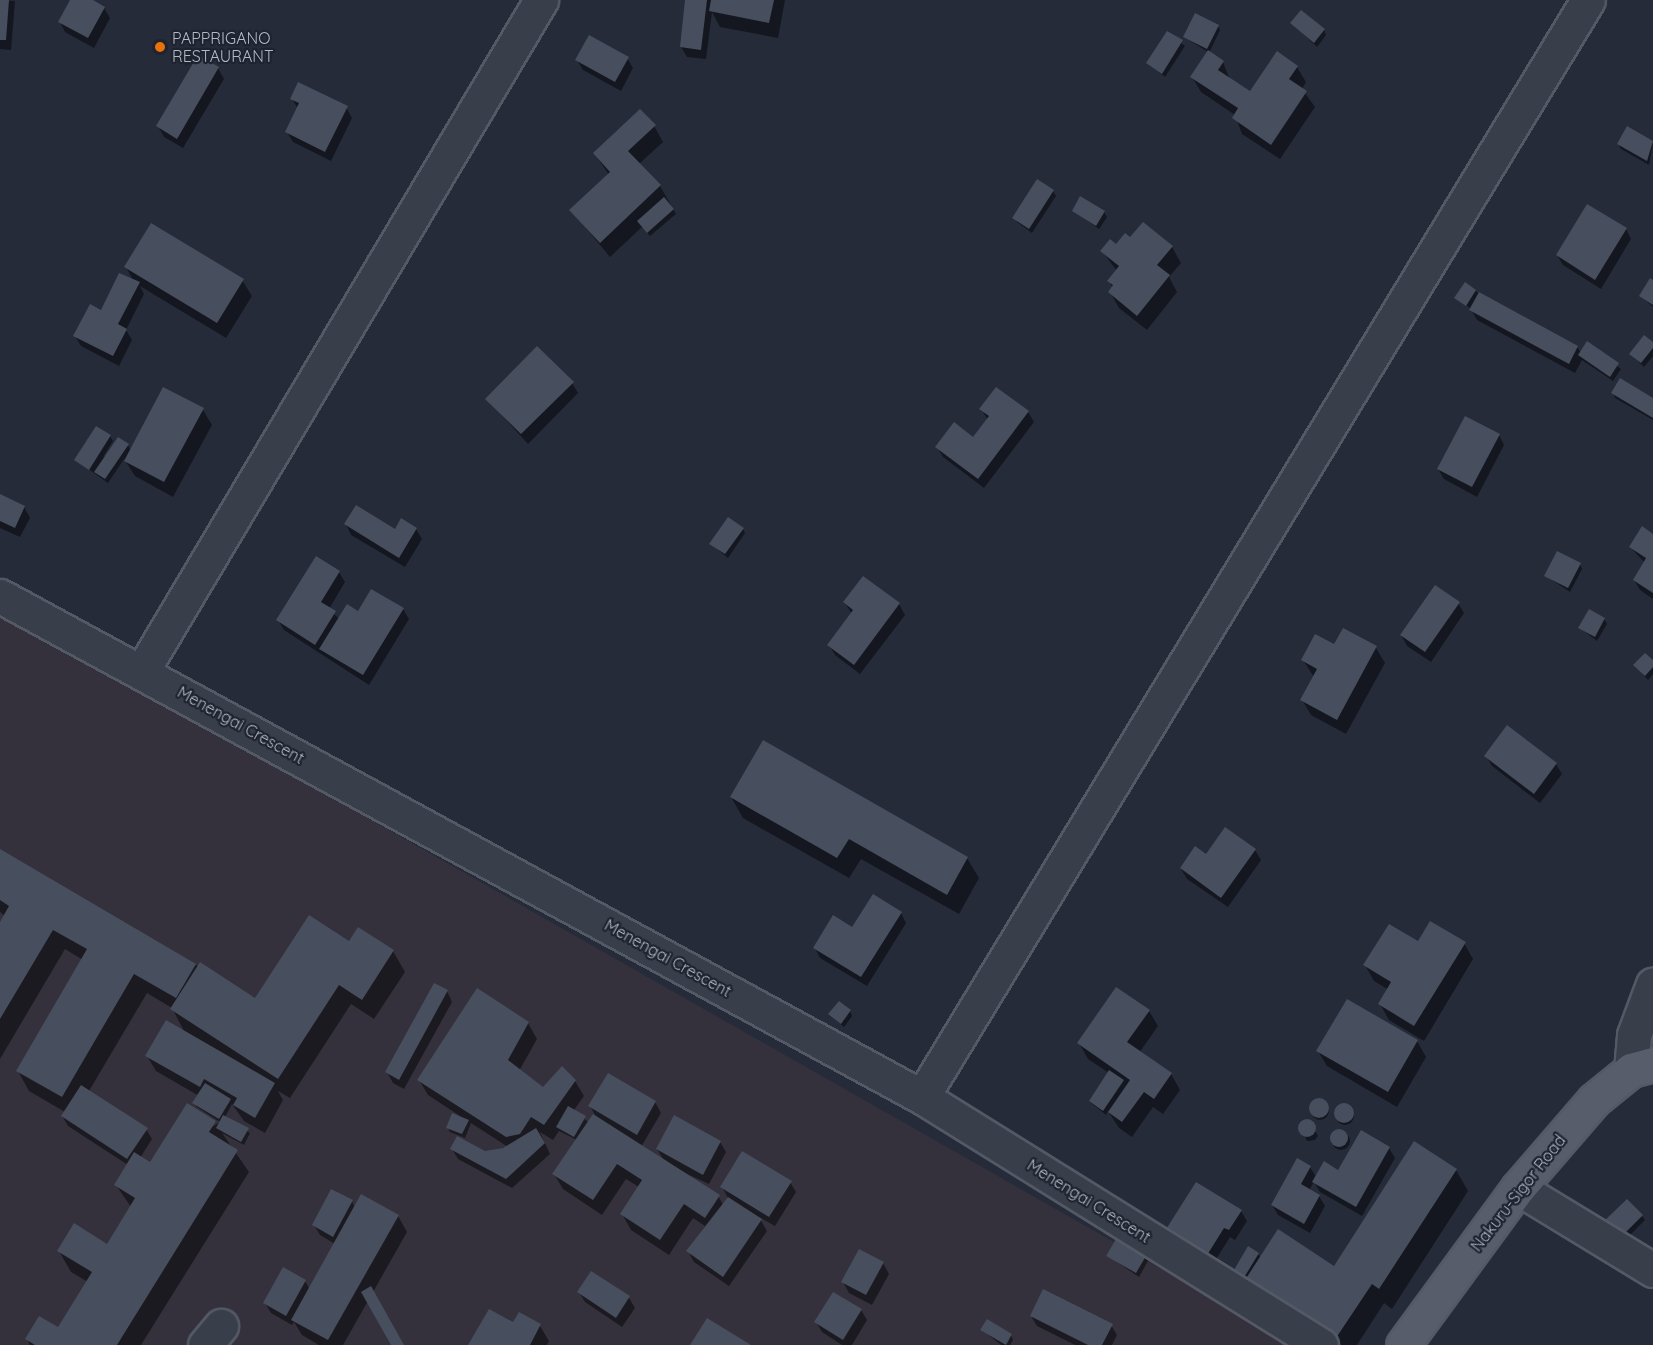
<!DOCTYPE html>
<html>
<head>
<meta charset="utf-8">
<style>
  body { margin:0 }
  #map { position:relative; width:1653px; height:1345px; overflow:hidden; background:#262b3a; font-family:Quicksand,sans-serif }
  div>[style] { position:absolute }
  [style*='--x'] { left:calc(var(--x)*1px); top:calc(var(--y)*1px); width:calc(var(--w)*1px); rotate:calc(var(--a)*1deg) }
  .medical>* { inset:0; background:#34313c }
  .shadow>* { inset:0; background:#0007 }
  .round { border-radius:50% }
  .building>* { inset:0; background:#474e5e }
  .roads { filter:drop-shadow(2px 0 #545966) drop-shadow(-2px 0 #545966) drop-shadow(0 2px #545966) drop-shadow(0 -2px #545966) }
  .minor>* { height:33px; margin:-16.5px; padding:0 16.5px; transform-origin:16.5px; border-radius:16.5px; background:#393e4b }
  .major>* { height:33px; margin:-16.5px; padding:0 16.5px; transform-origin:16.5px; border-radius:16.5px; background:#585d6b }
  .dots>* { width:16px; height:16px; translate:-50% -50%; box-sizing:border-box; border:3px solid #1e2330; border-radius:50% }
  span { translate:-50% -50%; white-space:nowrap; text-align:center; line-height:1.15; -webkit-text-stroke:4.5px #1e2330; paint-order:stroke }
  .poi-label { font-size:16px; color:#b5b9c6 }
  .left { translate:0 -50%; text-align:left }
  .street-label { font-size:16px; color:#b5b9c6 }
</style>
</head>
<body>
<div id="map">
  <div class="medical">
    <i style="clip-path:polygon(0 609px,1295px 1345px,0 1345px)"></i>
  </div>
  <div class="shadow">
    <i style="clip-path:polygon(0 0,15px 1px,11px 50px,0 49px)"></i>
    <i style="clip-path:polygon(71px 0,90px 0,104px 8px,110px 18px,94px 48px,65px 32px,60px 22px)"></i>
    <i style="clip-path:polygon(687px 0,785px 0,778px 38px,720px 27px,712px 12px,706px 59px,687px 57px,681px 47px)"></i>
    <i style="clip-path:polygon(1292px 23px,1324px 30px,1326px 35px,1317px 47px)"></i>
    <i style="clip-path:polygon(1218px 26px,1220px 30px,1209px 53px,1223px 62px,1230px 80px,1250px 93px,1297px 67px,1306px 82px,1302px 89px,1315px 107px,1280px 159px,1242px 134px,1235px 115px,1201px 92px,1192px 77px,1208px 52px,1184px 37px)"></i>
    <i style="clip-path:polygon(1168px 33px,1185px 46px,1165px 77px,1148px 63px)"></i>
    <i style="clip-path:polygon(627px 58px,633px 68px,621px 91px,583px 70px,577px 60px)"></i>
    <i style="clip-path:polygon(218px 68px,224px 79px,183px 148px,164px 137px,158px 126px)"></i>
    <i style="clip-path:polygon(292px 99px,346px 107px,352px 118px,331px 161px,293px 142px,287px 132px,298px 109px)"></i>
    <i style="clip-path:polygon(654px 126px,663px 142px,639px 164px,660px 186px,676px 214px,650px 236px,642px 227px,610px 257px,571px 210px,609px 175px,595px 154px)"></i>
    <i style="clip-path:polygon(1628px 128px,1653px 143px,1649px 165px,1621px 149px,1618px 144px)"></i>
    <i style="clip-path:polygon(1053px 191px,1056px 196px,1032px 233px,1017px 222px,1014px 218px)"></i>
    <i style="clip-path:polygon(1074px 211px,1104px 212px,1107px 217px,1099px 229px)"></i>
    <i style="clip-path:polygon(1626px 229px,1631px 239px,1601px 289px,1563px 265px,1557px 255px)"></i>
    <i style="clip-path:polygon(1131px 240px,1172px 247px,1181px 263px,1169px 277px,1177px 292px,1147px 330px,1119px 308px,1110px 292px,1113px 288px,1109px 281px,1117px 271px,1102px 251px)"></i>
    <i style="clip-path:polygon(126px 267px,242px 280px,252px 296px,226px 338px,140px 286px,144px 294px,126px 330px,132px 340px,119px 366px,81px 346px,75px 336px,134px 282px)"></i>
    <i style="clip-path:polygon(1653px 282px,1653px 307px,1641px 296px)"></i>
    <i style="clip-path:polygon(1475px 291px,1577px 347px,1581px 353px,1587px 343px,1621px 369px,1613px 381px,1582px 360px,1575px 373px,1477px 320px,1470px 308px,1456px 298px)"></i>
    <i style="clip-path:polygon(1653px 344px,1653px 356px,1644px 367px,1631px 354px)"></i>
    <i style="clip-path:polygon(572px 383px,578px 393px,528px 444px,487px 399px)"></i>
    <i style="clip-path:polygon(1613px 393px,1653px 400px,1653px 420px,1615px 398px)"></i>
    <i style="clip-path:polygon(981px 409px,1028px 412px,1034px 422px,984px 488px,943px 457px,937px 447px,974px 439px,988px 420px)"></i>
    <i style="clip-path:polygon(203px 410px,212px 425px,173px 497px,135px 476px,124px 459px,108px 483px,76px 460px,110px 436px,113px 441px,103px 457px,128px 445px,131px 451px)"></i>
    <i style="clip-path:polygon(1499px 435px,1504px 445px,1477px 497px,1444px 479px,1438px 469px)"></i>
    <i style="clip-path:polygon(0 496px,24px 507px,30px 518px,20px 537px,0 528px)"></i>
    <i style="clip-path:polygon(346px 524px,395px 531px,416px 529px,422px 539px,405px 567px,351px 535px)"></i>
    <i style="clip-path:polygon(743px 529px,745px 533px,728px 558px,711px 544px)"></i>
    <i style="clip-path:polygon(1653px 535px,1653px 599px,1640px 590px,1634px 580px,1645px 563px,1630px 547px)"></i>
    <i style="clip-path:polygon(1580px 564px,1582px 569px,1570px 592px,1546px 576px)"></i>
    <i style="clip-path:polygon(339px 572px,345px 582px,329px 609px,339px 619px,359px 613px,403px 609px,409px 619px,369px 685px,284px 630px,278px 620px)"></i>
    <i style="clip-path:polygon(845px 603px,899px 604px,905px 615px,860px 674px,835px 655px,829px 645px,852px 614px)"></i>
    <i style="clip-path:polygon(1458px 603px,1464px 613px,1431px 662px,1407px 646px,1401px 635px)"></i>
    <i style="clip-path:polygon(1604px 619px,1607px 624px,1597px 641px,1580px 628px)"></i>
    <i style="clip-path:polygon(1334px 646px,1376px 648px,1385px 663px,1346px 734px,1311px 715px,1302px 700px,1314px 677px,1303px 660px)"></i>
    <i style="clip-path:polygon(1653px 662px,1653px 674px,1648px 680px,1635px 665px)"></i>
    <i style="clip-path:polygon(1486px 756px,1556px 764px,1562px 774px,1540px 803px,1492px 766px)"></i>
    <i style="clip-path:polygon(731px 797px,967px 858px,979px 878px,959px 914px,861px 859px,849px 878px,743px 818px)"></i>
    <i style="clip-path:polygon(1255px 850px,1261px 860px,1228px 907px,1187px 879px,1181px 869px,1207px 856px)"></i>
    <i style="clip-path:polygon(evenodd,0 851px,256px 1000px,350px 943px,393px 951px,405px 972px,374px 1019px,351px 1004px,290px 1098px,278px 1091px,283px 1100px,265px 1133px,244px 1121px,232px 1104px,225px 1117px,250px 1133px,244px 1145px,222px 1133px,249px 1172px,141px 1345px,30px 1345px,27px 1339px,59px 1329px,88px 1282px,71px 1272px,59px 1251px,107px 1246px,131px 1207px,116px 1185px,128px 1165px,68px 1126px,62px 1116px,65px 1112px,29px 1091px,18px 1071px,83px 960px,65px 949px,0 1059px,0 925px,5px 916px,0 912px,0 851px,147px 993px,172px 1008px,185px 1033px,147px 1056px,156px 1071px,199px 1096px,194px 1103px,197px 1107px,220px 1122px,150px 1164px,140px 1158px,152px 1139px,146px 1129px,89px 1091px,147px 993px)"></i>
    <i style="clip-path:polygon(901px 913px,906px 923px,867px 986px,820px 958px,815px 948px)"></i>
    <i style="clip-path:polygon(1418px 943px,1464px 943px,1473px 959px,1424px 1041px,1389px 1020px,1380px 1004px,1389px 990px,1374px 981px,1365px 965px)"></i>
    <i style="clip-path:polygon(447px 991px,452px 1002px,404px 1089px,393px 1083px,387px 1072px)"></i>
    <i style="clip-path:polygon(850px 1011px,852px 1016px,844px 1027px,830px 1014px)"></i>
    <i style="clip-path:polygon(1149px 1011px,1158px 1026px,1139px 1053px,1171px 1074px,1180px 1090px,1163px 1114px,1153px 1107px,1132px 1137px,1119px 1128px,1108px 1111px,1106px 1115px,1090px 1102px,1109px 1073px,1088px 1059px,1079px 1043px)"></i>
    <i style="clip-path:polygon(528px 1023px,537px 1039px,519px 1071px,543px 1089px,575px 1081px,584px 1096px,574px 1110px,589px 1123px,595px 1115px,590px 1106px,608px 1075px,655px 1102px,661px 1113px,641px 1147px,665px 1162px,657px 1149px,720px 1142px,726px 1152px,709px 1184px,678px 1170px,718px 1196px,724px 1206px,728px 1198px,722px 1187px,790px 1182px,796px 1192px,775px 1226px,759px 1217px,767px 1231px,729px 1286px,694px 1262px,688px 1251px,705px 1226px,693px 1218px,669px 1255px,631px 1230px,622px 1214px,639px 1187px,626px 1179px,602px 1215px,563px 1189px,554px 1174px,577px 1140px,559px 1131px,553px 1140px,540px 1132px,550px 1154px,512px 1188px,458px 1159px,452px 1149px,485px 1153px,508px 1147px,471px 1123px,465px 1138px,450px 1132px,447px 1127px,460px 1116px,428px 1095px,419px 1080px)"></i>
    <i style="clip-path:polygon(1417px 1041px,1426px 1057px,1397px 1107px,1327px 1066px,1318px 1051px)"></i>
    <i class="round" style="left:1311px;top:1102px;width:18px;height:18px"></i>
    <i class="round" style="left:1336px;top:1107px;width:18px;height:18px"></i>
    <i style="clip-path:polygon(1309px 1121px,1318px 1136px,1315px 1140px,1307px 1141px,1305px 1136px,1301px 1124px)"></i>
    <i class="round" style="left:1332px;top:1132px;width:18px;height:18px"></i>
    <i style="clip-path:polygon(1389px 1148px,1395px 1158px,1362px 1216px,1320px 1192px,1314px 1182px,1309px 1190px,1319px 1196px,1325px 1206px,1310px 1233px,1278px 1215px,1272px 1205px,1310px 1167px,1316px 1177px,1339px 1172px)"></i>
    <i style="clip-path:polygon(1456px 1170px,1468px 1191px,1392px 1309px,1384px 1303px,1357px 1345px,1328px 1345px,1236px 1270px,1258px 1254px,1261px 1258px,1334px 1268px)"></i>
    <i style="clip-path:polygon(352px 1201px,355px 1208px,398px 1216px,407px 1232px,373px 1292px,402px 1345px,393px 1345px,368px 1301px,343px 1345px,319px 1345px,302px 1335px,294px 1322px,292px 1325px,271px 1313px,265px 1303px,305px 1281px,310px 1290px,335px 1244px,320px 1235px,314px 1225px)"></i>
    <i style="clip-path:polygon(1241px 1211px,1247px 1221px,1235px 1240px,1230px 1237px,1210px 1269px,1170px 1245px)"></i>
    <i style="clip-path:polygon(1642px 1216px,1645px 1220px,1620px 1245px,1605px 1230px)"></i>
    <i style="clip-path:polygon(1108px 1256px,1145px 1257px,1148px 1261px,1139px 1277px)"></i>
    <i style="clip-path:polygon(883px 1263px,889px 1274px,872px 1305px,849px 1293px,843px 1282px)"></i>
    <i style="clip-path:polygon(579px 1292px,629px 1298px,635px 1308px,622px 1327px,585px 1302px)"></i>
    <i style="clip-path:polygon(861px 1310px,867px 1320px,852px 1345px,842px 1345px,822px 1332px,816px 1322px)"></i>
    <i style="clip-path:polygon(520px 1314px,540px 1326px,549px 1341px,547px 1345px,470px 1345px,514px 1324px)"></i>
    <i style="clip-path:polygon(1031px 1316px,1111px 1325px,1117px 1335px,1112px 1345px,1075px 1345px,1037px 1326px)"></i>
    <i style="clip-path:polygon(982px 1330px,1011px 1335px,1013px 1340px,1010px 1345px,1001px 1345px)"></i>
  </div>
  <div class="building">
    <i style="clip-path:polygon(0 0,9px 0,6px 40px,0 40px)"></i>
    <i style="clip-path:polygon(70px 0,93px 0,105px 7px,88px 38px,58px 22px)"></i>
    <i style="clip-path:polygon(685px 0,707px 0,701px 50px,680px 47px)"></i>
    <i style="clip-path:polygon(711px 0,774px 0,769px 23px,709px 11px)"></i>
    <i style="clip-path:polygon(1301px 10px,1325px 29px,1314px 43px,1290px 23px)"></i>
    <i style="clip-path:polygon(1195px 13px,1219px 25px,1207px 49px,1183px 37px)"></i>
    <i style="clip-path:polygon(1167px 31px,1183px 40px,1162px 74px,1146px 63px)"></i>
    <i style="clip-path:polygon(589px 35px,629px 57px,615px 82px,575px 60px)"></i>
    <i style="clip-path:polygon(1208px 50px,1224px 61px,1218px 70px,1250px 91px,1277px 51px,1298px 66px,1289px 79px,1307px 91px,1271px 145px,1232px 118px,1238px 108px,1190px 77px)"></i>
    <i style="clip-path:polygon(198px 55px,219px 67px,177px 139px,156px 126px)"></i>
    <i style="clip-path:polygon(298px 82px,348px 106px,325px 152px,285px 132px,299px 103px,290px 99px)"></i>
    <i style="clip-path:polygon(640px 109px,656px 125px,628px 151px,661px 185px,600px 243px,569px 210px,610px 172px,593px 153px)"></i>
    <i style="clip-path:polygon(1627px 126px,1653px 141px,1647px 161px,1617px 144px)"></i>
    <i style="clip-path:polygon(1037px 179px,1054px 190px,1029px 229px,1012px 218px)"></i>
    <i style="clip-path:polygon(1080px 196px,1105px 211px,1096px 226px,1072px 211px)"></i>
    <i style="clip-path:polygon(664px 197px,674px 209px,647px 233px,637px 221px)"></i>
    <i style="clip-path:polygon(1587px 204px,1627px 228px,1595px 280px,1556px 255px)"></i>
    <i style="clip-path:polygon(1143px 222px,1173px 246px,1157px 265px,1170px 275px,1137px 316px,1108px 292px,1113px 285px,1107px 281px,1119px 266px,1100px 251px,1110px 239px,1116px 244px,1125px 233px,1130px 237px)"></i>
    <i style="clip-path:polygon(151px 223px,244px 279px,217px 323px,124px 267px)"></i>
    <i style="clip-path:polygon(119px 273px,140px 282px,118px 324px,127px 329px,113px 356px,73px 336px,90px 304px,101px 310px)"></i>
    <i style="clip-path:polygon(1650px 278px,1653px 280px,1653px 305px,1639px 296px)"></i>
    <i style="clip-path:polygon(1465px 282px,1476px 290px,1466px 306px,1454px 298px)"></i>
    <i style="clip-path:polygon(1479px 292px,1578px 346px,1569px 364px,1469px 310px)"></i>
    <i style="clip-path:polygon(1644px 335px,1653px 342px,1653px 348px,1641px 363px,1629px 354px)"></i>
    <i style="clip-path:polygon(1587px 341px,1619px 363px,1610px 377px,1578px 355px)"></i>
    <i style="clip-path:polygon(537px 346px,574px 382px,521px 434px,485px 399px)"></i>
    <i style="clip-path:polygon(1620px 378px,1653px 398px,1653px 418px,1611px 393px)"></i>
    <i style="clip-path:polygon(163px 387px,204px 408px,164px 482px,124px 461px)"></i>
    <i style="clip-path:polygon(996px 387px,1029px 411px,978px 479px,935px 447px,954px 422px,973px 437px,989px 416px,979px 409px)"></i>
    <i style="clip-path:polygon(1465px 416px,1500px 434px,1472px 487px,1437px 469px)"></i>
    <i style="clip-path:polygon(96px 426px,111px 435px,89px 470px,74px 460px)"></i>
    <i style="clip-path:polygon(118px 437px,129px 444px,105px 479px,94px 472px)"></i>
    <i style="clip-path:polygon(0 494px,25px 506px,15px 528px,0 521px)"></i>
    <i style="clip-path:polygon(356px 505px,395px 529px,401px 518px,417px 528px,399px 558px,344px 524px)"></i>
    <i style="clip-path:polygon(728px 517px,744px 528px,725px 554px,709px 544px)"></i>
    <i style="clip-path:polygon(1642px 526px,1653px 534px,1653px 593px,1633px 580px,1646px 558px,1629px 547px)"></i>
    <i style="clip-path:polygon(1557px 551px,1581px 563px,1568px 588px,1544px 576px)"></i>
    <i style="clip-path:polygon(316px 556px,340px 571px,321px 602px,336px 611px,315px 645px,276px 620px)"></i>
    <i style="clip-path:polygon(863px 576px,900px 603px,854px 665px,827px 645px,853px 610px,843px 602px)"></i>
    <i style="clip-path:polygon(1435px 585px,1460px 602px,1425px 652px,1400px 635px)"></i>
    <i style="clip-path:polygon(371px 589px,404px 608px,363px 675px,319px 649px,347px 604px,358px 611px)"></i>
    <i style="clip-path:polygon(1589px 609px,1605px 618px,1595px 637px,1578px 628px)"></i>
    <i style="clip-path:polygon(1343px 628px,1377px 646px,1337px 720px,1300px 700px,1317px 669px,1301px 660px,1315px 634px,1334px 644px)"></i>
    <i style="clip-path:polygon(1645px 653px,1653px 660px,1653px 667px,1645px 676px,1633px 665px)"></i>
    <i style="clip-path:polygon(1507px 725px,1557px 763px,1534px 794px,1484px 756px)"></i>
    <i style="clip-path:polygon(763px 740px,968px 857px,947px 895px,849px 839px,837px 858px,730px 797px)"></i>
    <i style="clip-path:polygon(1225px 827px,1256px 849px,1221px 898px,1180px 868px,1195px 846px,1206px 854px)"></i>
    <i style="clip-path:polygon(0 849px,196px 964px,176px 998px,134px 974px,62px 1097px,16px 1071px,87px 949px,53px 930px,0 1019px,0 922px,9px 906px,0 900px)"></i>
    <i style="clip-path:polygon(873px 894px,902px 912px,861px 977px,813px 948px,833px 915px,852px 927px)"></i>
    <i style="clip-path:polygon(309px 915px,349px 941px,358px 927px,394px 950px,362px 1000px,339px 985px,278px 1079px,170px 1009px,200px 962px,255px 998px)"></i>
    <i style="clip-path:polygon(1430px 921px,1466px 942px,1414px 1026px,1378px 1004px,1391px 982px,1363px 965px,1389px 924px,1418px 941px)"></i>
    <i style="clip-path:polygon(434px 983px,448px 990px,399px 1080px,385px 1072px)"></i>
    <i style="clip-path:polygon(1116px 987px,1150px 1010px,1127px 1042px,1172px 1073px,1154px 1099px,1144px 1092px,1122px 1122px,1108px 1112px,1130px 1080px,1077px 1043px)"></i>
    <i style="clip-path:polygon(477px 988px,529px 1022px,508px 1060px,543px 1087px,562px 1066px,576px 1080px,544px 1125px,531px 1117px,520px 1134px,506px 1137px,417px 1080px)"></i>
    <i style="clip-path:polygon(1347px 999px,1418px 1040px,1388px 1092px,1316px 1051px)"></i>
    <i style="clip-path:polygon(839px 1001px,851px 1010px,841px 1024px,828px 1014px)"></i>
    <i style="clip-path:polygon(166px 1020px,275px 1083px,255px 1118px,233px 1105px,237px 1098px,204px 1079px,200px 1087px,145px 1056px)"></i>
    <i style="clip-path:polygon(1109px 1070px,1124px 1080px,1103px 1111px,1089px 1101px)"></i>
    <i style="clip-path:polygon(608px 1073px,656px 1101px,637px 1135px,588px 1106px)"></i>
    <i style="clip-path:polygon(205px 1083px,231px 1099px,219px 1119px,192px 1103px)"></i>
    <i style="clip-path:polygon(81px 1085px,148px 1128px,127px 1159px,61px 1116px)"></i>
    <i class="round" style="left:1309px;top:1098px;width:20px;height:20px"></i>
    <i class="round" style="left:1334px;top:1103px;width:20px;height:20px"></i>
    <i style="clip-path:polygon(187px 1103px,216px 1121px,209px 1132px,238px 1150px,117px 1345px,35px 1345px,25px 1339px,39px 1316px,58px 1327px,92px 1272px,57px 1251px,74px 1223px,107px 1244px,135px 1198px,114px 1185px,134px 1152px,150px 1162px)"></i>
    <i style="clip-path:polygon(568px 1106px,586px 1116px,574px 1137px,556px 1127px)"></i>
    <i style="clip-path:polygon(452px 1113px,469px 1120px,462px 1134px,446px 1128px)"></i>
    <i style="clip-path:polygon(593px 1114px,720px 1195px,705px 1218px,684px 1204px,660px 1240px,620px 1214px,642px 1180px,617px 1164px,593px 1200px,552px 1174px)"></i>
    <i style="clip-path:polygon(223px 1115px,249px 1128px,241px 1142px,216px 1128px)"></i>
    <i style="clip-path:polygon(674px 1115px,721px 1141px,703px 1175px,656px 1149px)"></i>
    <i class="round" style="left:1298px;top:1119px;width:18px;height:18px"></i>
    <i style="clip-path:polygon(536px 1128px,545px 1143px,506px 1179px,450px 1149px,457px 1136px,485px 1151px,503px 1148px)"></i>
    <i class="round" style="left:1330px;top:1129px;width:18px;height:18px"></i>
    <i style="clip-path:polygon(1361px 1130px,1390px 1147px,1356px 1207px,1312px 1182px,1324px 1161px,1338px 1170px)"></i>
    <i style="clip-path:polygon(1414px 1141px,1457px 1169px,1379px 1289px,1372px 1284px,1336px 1338px,1245px 1280px,1278px 1229px,1334px 1266px)"></i>
    <i style="clip-path:polygon(742px 1151px,792px 1181px,769px 1217px,720px 1187px)"></i>
    <i style="clip-path:polygon(1297px 1158px,1311px 1166px,1301px 1184px,1320px 1195px,1304px 1224px,1271px 1205px)"></i>
    <i style="clip-path:polygon(1196px 1182px,1242px 1210px,1229px 1230px,1224px 1228px,1204px 1260px,1163px 1234px)"></i>
    <i style="clip-path:polygon(331px 1189px,353px 1200px,333px 1237px,312px 1225px)"></i>
    <i style="clip-path:polygon(361px 1194px,399px 1215px,328px 1340px,291px 1320px)"></i>
    <i style="clip-path:polygon(728px 1197px,762px 1219px,723px 1277px,686px 1251px)"></i>
    <i style="clip-path:polygon(1627px 1199px,1643px 1215px,1617px 1241px,1600px 1225px)"></i>
    <i style="clip-path:polygon(1116px 1239px,1146px 1256px,1136px 1273px,1106px 1256px)"></i>
    <i style="clip-path:polygon(1248px 1246px,1259px 1253px,1245px 1276px,1234px 1270px)"></i>
    <i style="clip-path:polygon(859px 1249px,884px 1262px,866px 1295px,841px 1282px)"></i>
    <i style="clip-path:polygon(283px 1267px,306px 1280px,286px 1316px,263px 1303px)"></i>
    <i style="clip-path:polygon(591px 1271px,630px 1296px,616px 1318px,577px 1292px)"></i>
    <i style="clip-path:polygon(371px 1286px,404px 1345px,391px 1345px,361px 1292px)"></i>
    <i style="clip-path:polygon(1043px 1289px,1113px 1324px,1102px 1345px,1088px 1345px,1030px 1316px)"></i>
    <i style="clip-path:polygon(833px 1292px,862px 1309px,843px 1340px,814px 1322px)"></i>
    <i style="clip-path:polygon(489px 1309px,513px 1322px,519px 1312px,541px 1324px,530px 1345px,468px 1345px)"></i>
    <i style="clip-path:polygon(707px 1318px,751px 1345px,690px 1345px)"></i>
    <i style="clip-path:polygon(987px 1319px,1012px 1334px,1006px 1345px,980px 1330px)"></i>
  </div>
  <div class="roads">
    <div class="minor">
      <i style="--x:0;--y:596;--w:1049;--a:28.52"></i>
      <i style="--x:922;--y:1097;--w:470;--a:31.9"></i>
      <i style="--x:142;--y:671;--w:781;--a:-59.26"></i>
      <i style="--x:1631;--y:1070;--w:35;--a:-85"></i>
      <i style="--x:1634;--y:1035;--w:54;--a:-69.6"></i>
      <i style="--x:922;--y:1097;--w:1283;--a:-58.74"></i>
      <i style="--x:1518;--y:1188;--w:158;--a:31.3"></i>
      <i style="--x:205;--y:1345;--w:25;--a:-50"></i>
    </div>
    <div class="major">
      <i style="--x:1403;--y:1345;--w:195;--a:-53.8"></i>
      <i style="--x:1518;--y:1188;--w:116;--a:-49.2"></i>
      <i style="--x:1594;--y:1100;--w:48;--a:-39"></i>
      <i style="--x:1631;--y:1070;--w:23;--a:-15"></i>
    </div>
  </div>
  <div class="dots">
    <i style="left:160px;top:47px;background:#e8710a"></i>
  </div>
  <div class="poi-label">
    <span class="left" style="left:172px;top:47px">PAPPRIGANO<br>RESTAURANT</span>
  </div>
  <div class="street-label">
    <span style="left:241px;top:725px;rotate:29deg">Menengai Crescent</span>
    <span style="left:668px;top:958px;rotate:29deg">Menengai Crescent</span>
    <span style="left:1518px;top:1193px;rotate:-52deg">Nakuru-Sigor Road</span>
    <span style="left:1089px;top:1201px;rotate:32deg">Menengai Crescent</span>
  </div>
</div>
</body>
</html>
